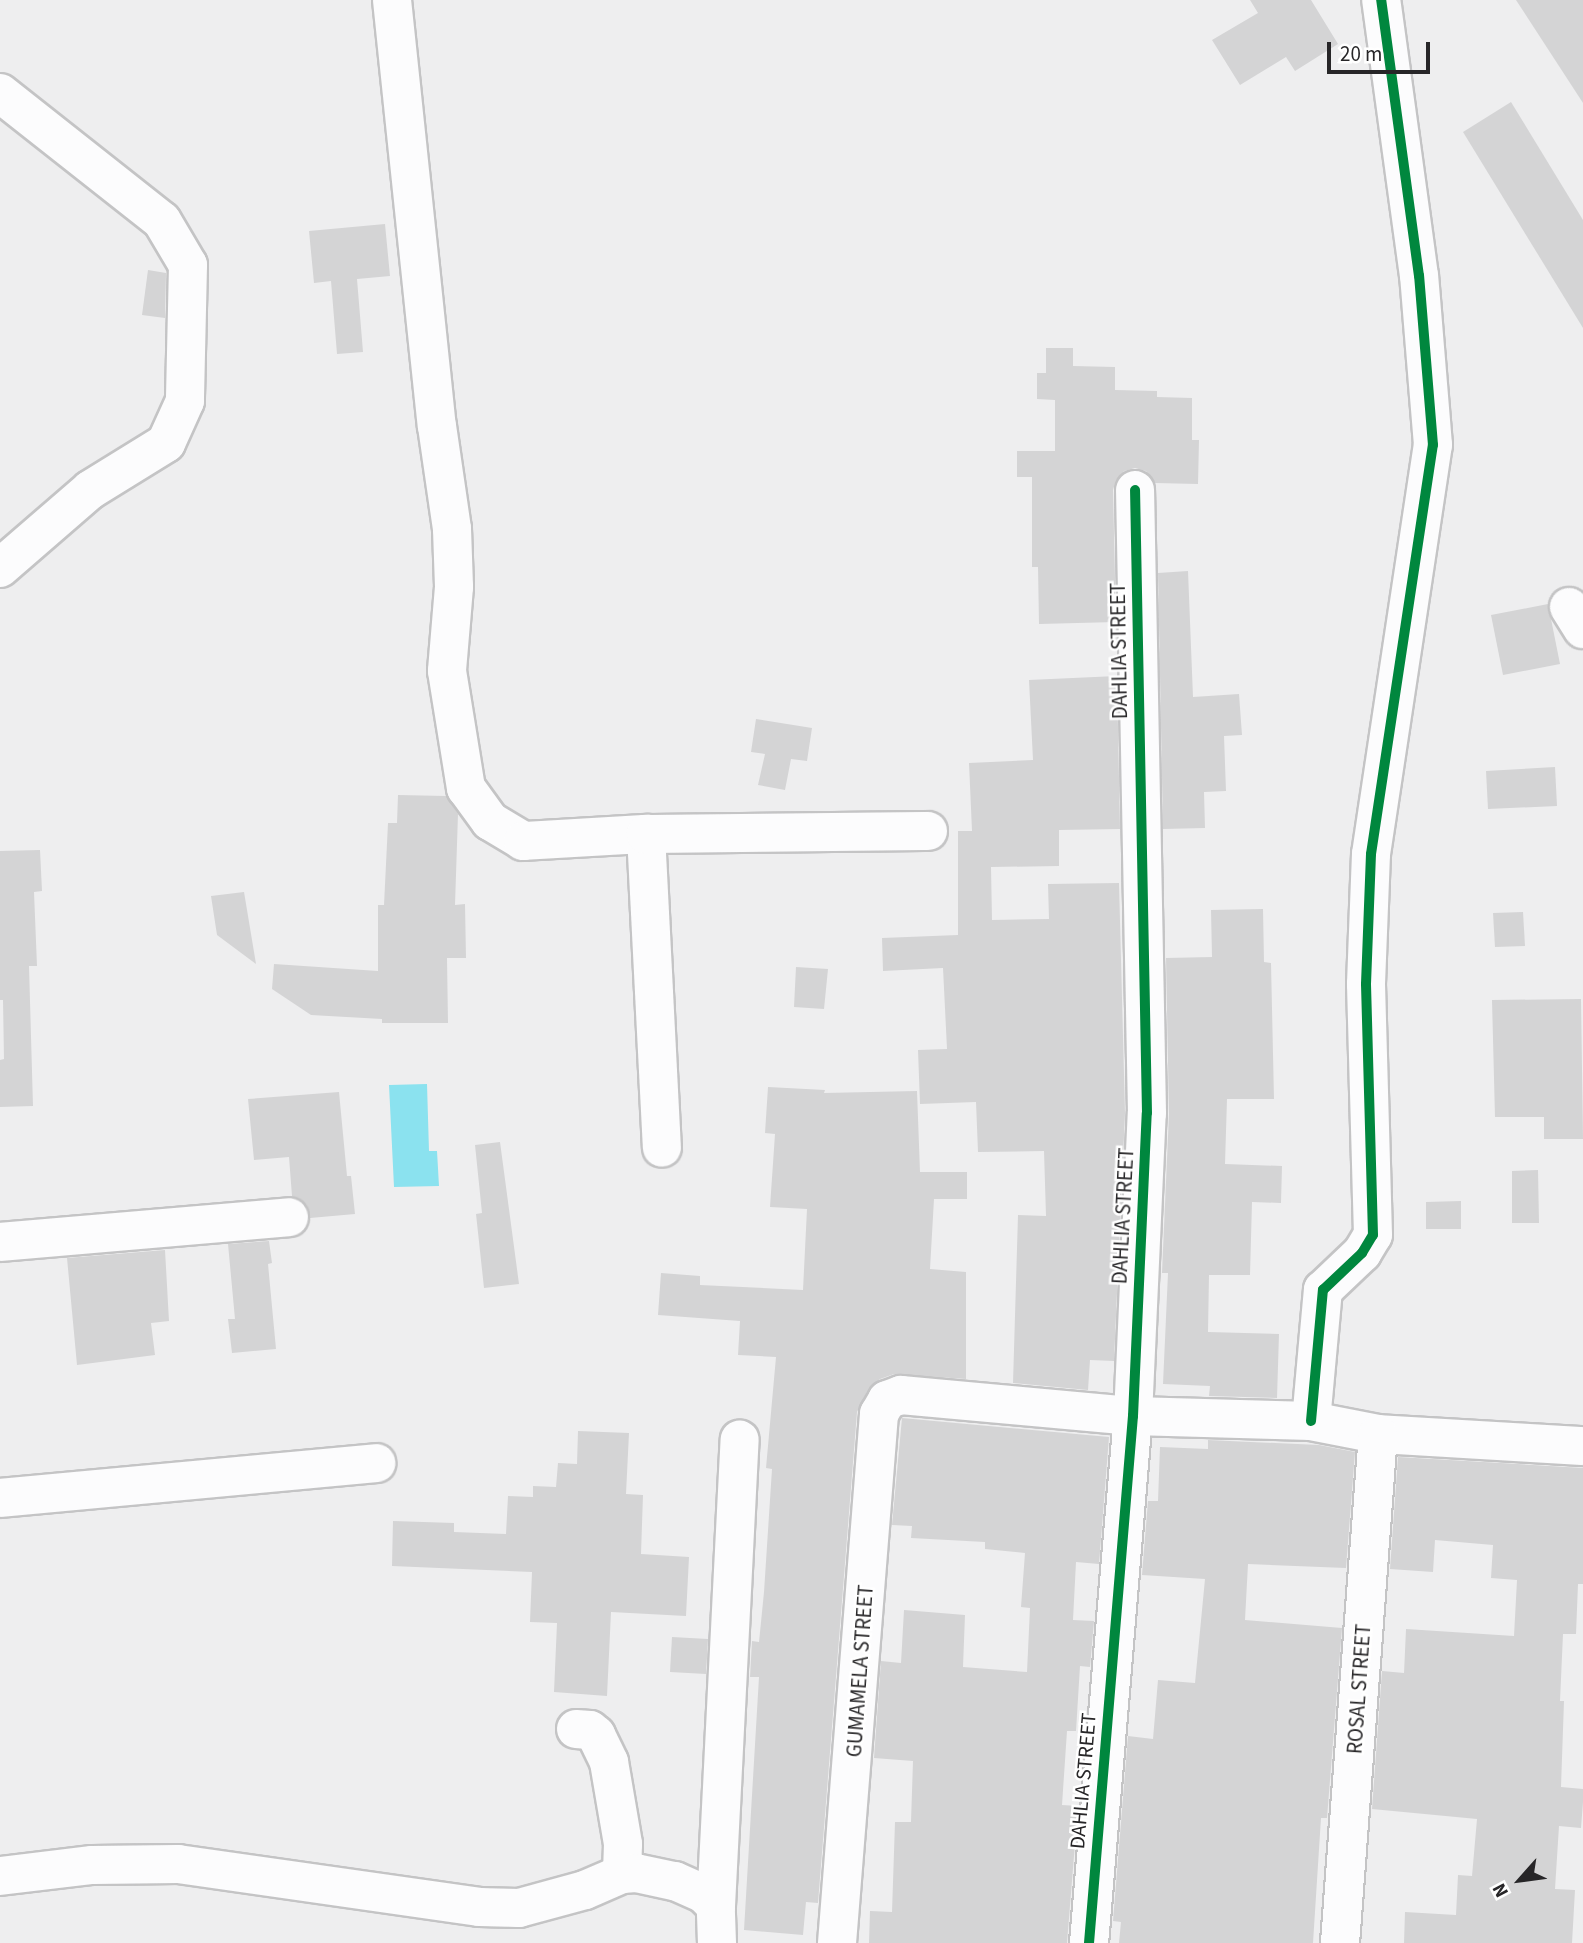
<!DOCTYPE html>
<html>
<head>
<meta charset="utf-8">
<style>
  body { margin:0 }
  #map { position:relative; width:1583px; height:1943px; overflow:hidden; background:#eeeeef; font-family:"Source Sans 3",sans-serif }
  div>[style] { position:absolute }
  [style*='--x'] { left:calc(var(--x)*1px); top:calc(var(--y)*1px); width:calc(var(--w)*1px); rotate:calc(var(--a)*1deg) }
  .water>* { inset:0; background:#8be2ef }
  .building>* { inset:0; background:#d4d4d5 }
  .roads { filter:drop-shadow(2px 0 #c4c4c5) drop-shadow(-2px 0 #c4c4c5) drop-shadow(0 2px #c4c4c5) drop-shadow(0 -2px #c4c4c5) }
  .minor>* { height:38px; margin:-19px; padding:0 19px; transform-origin:19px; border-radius:19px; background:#fcfcfd }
  .cycleway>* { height:10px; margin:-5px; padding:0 5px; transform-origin:5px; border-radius:5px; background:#00873e }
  span { translate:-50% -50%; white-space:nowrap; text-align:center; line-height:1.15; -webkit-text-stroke:5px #fff; paint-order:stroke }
  .street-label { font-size:21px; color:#272628 }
  .north { position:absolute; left:1485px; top:1845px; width:70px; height:70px; -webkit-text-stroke:5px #fff; paint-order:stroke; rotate:242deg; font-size:19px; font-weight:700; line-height:28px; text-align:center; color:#272628 }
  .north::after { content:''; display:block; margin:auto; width:24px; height:32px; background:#272628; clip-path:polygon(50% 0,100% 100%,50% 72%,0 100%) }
  .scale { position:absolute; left:1327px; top:42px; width:103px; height:32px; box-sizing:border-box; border:4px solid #272628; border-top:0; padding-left:9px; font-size:21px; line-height:24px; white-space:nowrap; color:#272628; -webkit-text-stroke:5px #fff; paint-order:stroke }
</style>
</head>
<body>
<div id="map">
  <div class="water">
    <i style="clip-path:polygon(427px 1084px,429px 1151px,437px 1151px,439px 1186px,394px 1187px,389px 1085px)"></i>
  </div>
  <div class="building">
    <i style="clip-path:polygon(1250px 0,1311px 0,1338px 44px,1295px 71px,1286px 57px,1240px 85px,1212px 40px,1258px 13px)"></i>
    <i style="clip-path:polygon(1516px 0,1583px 0,1583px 103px)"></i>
    <i style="clip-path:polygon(1511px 102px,1583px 220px,1583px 328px,1463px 132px)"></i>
    <i style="clip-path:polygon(385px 224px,390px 276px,357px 279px,363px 352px,337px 354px,331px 281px,314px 283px,309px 231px)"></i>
    <i style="clip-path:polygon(148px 270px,166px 273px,165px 318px,142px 315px)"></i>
    <i style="clip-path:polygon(1046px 348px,1073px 348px,1073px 366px,1115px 367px,1115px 390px,1157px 391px,1157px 397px,1192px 398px,1192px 440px,1199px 440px,1198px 484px,1155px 483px,1146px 471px,1135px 468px,1124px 471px,1116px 480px,1113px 490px,1116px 622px,1039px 624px,1038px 567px,1032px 567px,1032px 477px,1017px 477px,1017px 451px,1055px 451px,1055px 400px,1037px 399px,1037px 373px,1046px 373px)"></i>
    <i style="clip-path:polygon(1188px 571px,1193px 697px,1239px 694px,1242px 735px,1224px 736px,1226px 791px,1204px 792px,1205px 828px,1163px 829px,1158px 573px)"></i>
    <i style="clip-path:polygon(1548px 604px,1560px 664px,1503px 675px,1491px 615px)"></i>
    <i style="clip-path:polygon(1117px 676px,1120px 829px,1059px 830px,1059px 866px,991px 867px,992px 920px,1049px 919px,1048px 884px,1119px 883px,1125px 1113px,1114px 1361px,1090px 1360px,1088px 1390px,1013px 1383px,1018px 1215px,1046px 1216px,1044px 1151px,978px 1152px,976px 1102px,920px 1104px,918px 1050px,947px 1049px,943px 968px,883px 971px,882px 938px,958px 935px,958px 831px,972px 831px,969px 763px,1033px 760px,1029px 680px)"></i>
    <i style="clip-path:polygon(756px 719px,812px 728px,807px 761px,791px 759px,785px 790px,758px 785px,765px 754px,751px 752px)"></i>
    <i style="clip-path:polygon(1555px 767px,1557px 806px,1488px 809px,1486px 771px)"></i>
    <i style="clip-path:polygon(398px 795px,446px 796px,458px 814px,455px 905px,465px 904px,466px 958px,447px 958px,448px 1023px,382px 1023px,382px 1019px,311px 1015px,272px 989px,274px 964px,378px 971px,378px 905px,384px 905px,388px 823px,397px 823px)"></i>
    <i style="clip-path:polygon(40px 850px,42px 891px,34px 892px,37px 966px,29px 966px,33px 1106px,0 1107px,0 1060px,4px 1059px,3px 1000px,0 1000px,0 851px)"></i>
    <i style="clip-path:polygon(244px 892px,256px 964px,217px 935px,211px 896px)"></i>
    <i style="clip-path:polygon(1263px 909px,1264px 962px,1271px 963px,1274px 1099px,1227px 1099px,1225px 1164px,1282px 1166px,1281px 1203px,1252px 1202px,1250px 1275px,1209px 1275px,1208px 1332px,1279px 1334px,1277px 1398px,1209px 1396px,1210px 1386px,1163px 1384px,1168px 1273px,1162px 1273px,1169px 1114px,1166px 958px,1212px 957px,1211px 910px)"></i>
    <i style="clip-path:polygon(1523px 912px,1525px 946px,1495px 947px,1493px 913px)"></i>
    <i style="clip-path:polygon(796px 967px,828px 969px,824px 1009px,794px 1007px)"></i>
    <i style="clip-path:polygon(1581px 999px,1583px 1139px,1544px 1139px,1544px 1117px,1495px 1117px,1492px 1000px)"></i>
    <i style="clip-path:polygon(768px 1087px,825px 1090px,824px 1093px,917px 1091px,920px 1172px,967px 1172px,967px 1199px,934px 1199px,930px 1269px,966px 1272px,966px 1379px,894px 1374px,880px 1379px,869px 1388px,857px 1412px,818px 1903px,806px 1902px,803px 1935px,744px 1930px,759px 1677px,750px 1677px,752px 1641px,759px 1642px,764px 1592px,772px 1469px,766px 1468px,776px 1357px,738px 1355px,740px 1321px,658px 1315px,661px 1273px,700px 1276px,700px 1285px,803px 1290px,807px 1209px,770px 1207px,775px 1134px,765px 1133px)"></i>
    <i style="clip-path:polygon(339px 1092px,347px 1176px,351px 1176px,355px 1214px,310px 1218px,306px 1204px,292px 1196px,289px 1157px,254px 1160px,248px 1099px)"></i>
    <i style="clip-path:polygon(500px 1142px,519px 1284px,484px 1288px,476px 1214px,482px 1213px,475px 1145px)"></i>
    <i style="clip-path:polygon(1538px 1170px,1539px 1223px,1512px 1223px,1512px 1171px)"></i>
    <i style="clip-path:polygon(1461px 1201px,1461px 1229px,1426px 1229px,1426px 1202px)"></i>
    <i style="clip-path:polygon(269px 1241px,272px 1263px,268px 1264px,276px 1349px,232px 1353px,228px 1319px,235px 1319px,228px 1244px)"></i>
    <i style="clip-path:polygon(165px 1250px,169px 1321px,151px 1323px,155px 1355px,77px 1365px,67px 1258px)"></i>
    <i style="clip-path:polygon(902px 1418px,1109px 1437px,1099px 1564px,1076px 1562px,1073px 1620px,1094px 1621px,1090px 1667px,1080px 1666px,1076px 1731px,1067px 1731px,1062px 1805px,1078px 1806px,1067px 1943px,869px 1943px,870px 1911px,892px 1912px,895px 1822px,911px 1822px,913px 1761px,874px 1758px,881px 1661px,901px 1663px,904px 1610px,965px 1615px,963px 1667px,1027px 1672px,1030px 1608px,1021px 1607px,1025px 1553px,985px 1549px,985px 1542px,911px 1538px,912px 1526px,892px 1525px)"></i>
    <i style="clip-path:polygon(578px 1431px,629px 1433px,626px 1494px,643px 1495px,641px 1554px,689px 1557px,686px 1616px,611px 1612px,607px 1696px,554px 1692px,557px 1623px,530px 1622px,532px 1572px,392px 1566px,393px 1521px,454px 1523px,454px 1532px,506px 1534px,508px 1496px,533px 1497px,533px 1486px,556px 1487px,558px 1463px,577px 1464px)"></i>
    <i style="clip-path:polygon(1208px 1440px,1319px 1445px,1355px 1452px,1346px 1568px,1248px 1564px,1245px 1620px,1342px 1628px,1327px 1818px,1321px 1818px,1313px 1943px,1119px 1943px,1121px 1922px,1113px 1921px,1128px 1736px,1153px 1739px,1158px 1680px,1195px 1683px,1205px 1579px,1142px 1575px,1148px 1501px,1158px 1501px,1160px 1447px,1208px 1449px)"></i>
    <i style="clip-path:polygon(1398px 1457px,1583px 1468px,1583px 1584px,1578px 1584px,1576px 1634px,1563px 1634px,1560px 1701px,1564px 1701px,1561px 1787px,1583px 1789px,1583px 1802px,1581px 1828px,1559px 1826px,1555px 1889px,1575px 1890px,1572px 1943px,1404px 1943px,1405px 1912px,1456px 1915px,1458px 1875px,1472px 1876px,1477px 1819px,1372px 1809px,1382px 1671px,1404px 1673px,1406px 1629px,1514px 1636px,1517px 1580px,1491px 1578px,1493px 1545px,1435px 1540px,1433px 1572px,1390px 1569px)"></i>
    <i style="clip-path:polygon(672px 1637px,708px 1639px,706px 1674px,670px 1672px)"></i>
  </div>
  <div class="roads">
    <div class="minor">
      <i style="--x:392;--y:0;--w:428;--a:84"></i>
      <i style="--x:437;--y:426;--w:104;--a:81.7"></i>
      <i style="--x:452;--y:529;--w:58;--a:88"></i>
      <i style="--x:454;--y:587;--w:84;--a:94.8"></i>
      <i style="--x:447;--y:671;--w:119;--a:80.8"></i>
      <i style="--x:466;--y:788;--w:41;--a:54"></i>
      <i style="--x:490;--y:821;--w:39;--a:31"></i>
      <i style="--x:523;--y:841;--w:123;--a:-3.3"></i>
      <i style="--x:646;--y:834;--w:314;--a:87.1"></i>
      <i style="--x:0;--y:93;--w:206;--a:38.3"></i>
      <i style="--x:162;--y:221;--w:51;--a:59.4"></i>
      <i style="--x:188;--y:265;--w:136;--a:91.3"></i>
      <i style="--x:185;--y:401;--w:46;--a:114.3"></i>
      <i style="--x:166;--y:443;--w:89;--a:148.3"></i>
      <i style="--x:90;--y:490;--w:119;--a:139.1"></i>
      <i style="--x:1569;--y:607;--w:26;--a:58"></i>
      <i style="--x:646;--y:834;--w:282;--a:-0.6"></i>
      <i style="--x:0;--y:1242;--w:290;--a:-4.9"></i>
      <i style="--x:1311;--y:1421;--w:132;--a:-84.8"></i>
      <i style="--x:1323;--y:1290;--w:54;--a:-43.5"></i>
      <i style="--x:1362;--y:1253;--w:21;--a:-59"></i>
      <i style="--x:1373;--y:1235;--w:251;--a:-91.6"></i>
      <i style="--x:1366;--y:984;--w:130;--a:-87.8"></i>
      <i style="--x:1371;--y:854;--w:414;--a:-81.4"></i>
      <i style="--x:1433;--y:445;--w:170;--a:-94.7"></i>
      <i style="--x:1419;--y:276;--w:279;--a:-97.8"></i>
      <i style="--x:0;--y:1498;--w:378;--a:-5.3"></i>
      <i style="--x:576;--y:1729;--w:14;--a:4"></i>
      <i style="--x:590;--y:1730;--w:8;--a:40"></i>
      <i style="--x:596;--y:1735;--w:30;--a:64"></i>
      <i style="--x:609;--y:1762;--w:83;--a:80.3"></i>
      <i style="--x:623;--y:1844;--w:30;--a:92"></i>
      <i style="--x:0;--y:1876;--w:93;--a:-6.8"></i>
      <i style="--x:92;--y:1865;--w:86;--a:-0.7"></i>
      <i style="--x:178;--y:1864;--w:304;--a:8.1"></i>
      <i style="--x:479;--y:1907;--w:40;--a:1.4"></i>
      <i style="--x:519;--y:1908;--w:68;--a:-15.3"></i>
      <i style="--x:585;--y:1890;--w:40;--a:-23.4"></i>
      <i style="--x:622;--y:1874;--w:14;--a:-4"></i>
      <i style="--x:636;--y:1873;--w:40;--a:12"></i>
      <i style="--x:675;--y:1881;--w:32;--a:24"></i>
      <i style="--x:704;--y:1894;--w:17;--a:45"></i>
      <i style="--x:717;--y:1943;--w:37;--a:-92"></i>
      <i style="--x:716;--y:1906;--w:467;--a:-87.1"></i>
      <i style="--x:837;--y:1943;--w:531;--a:-85.46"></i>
      <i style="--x:879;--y:1414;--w:16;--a:-60"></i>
      <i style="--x:887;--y:1400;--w:15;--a:-20"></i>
      <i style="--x:901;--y:1395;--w:233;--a:5.2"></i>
      <i style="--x:1133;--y:1416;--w:178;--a:1.6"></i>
      <i style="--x:1311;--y:1421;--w:68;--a:11"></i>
      <i style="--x:1378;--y:1434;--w:205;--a:3.4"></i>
      <i style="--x:1089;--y:1943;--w:529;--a:-85.23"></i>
      <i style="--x:1133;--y:1416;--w:303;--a:-87.4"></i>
      <i style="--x:1147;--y:1113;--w:623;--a:-91.1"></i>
      <i style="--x:1340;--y:1943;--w:510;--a:-85.73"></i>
    </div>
  </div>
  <div class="cycleway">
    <i style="--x:1311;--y:1421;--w:132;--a:-84.8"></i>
    <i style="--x:1323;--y:1290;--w:54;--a:-43.5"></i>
    <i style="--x:1362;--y:1253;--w:21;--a:-59"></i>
    <i style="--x:1373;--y:1235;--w:251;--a:-91.6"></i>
    <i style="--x:1366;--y:984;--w:130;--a:-87.8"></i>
    <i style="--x:1371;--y:854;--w:414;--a:-81.4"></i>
    <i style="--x:1433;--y:445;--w:170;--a:-94.7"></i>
    <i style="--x:1419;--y:276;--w:279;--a:-97.8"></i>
    <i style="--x:1089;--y:1943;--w:529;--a:-85.23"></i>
    <i style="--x:1133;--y:1416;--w:303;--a:-87.4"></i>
    <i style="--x:1147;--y:1113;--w:623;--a:-91.1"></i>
  </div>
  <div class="street-label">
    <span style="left:1119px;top:651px;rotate:-91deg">DAHLIA STREET</span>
    <span style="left:1123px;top:1216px;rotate:-87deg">DAHLIA STREET</span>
    <span style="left:860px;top:1671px;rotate:-86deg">GUMAMELA STREET</span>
    <span style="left:1359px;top:1689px;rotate:-86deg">ROSAL STREET</span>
    <span style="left:1083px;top:1781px;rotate:-85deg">DAHLIA STREET</span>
  </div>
  <div class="north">N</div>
  <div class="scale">20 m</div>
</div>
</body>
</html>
